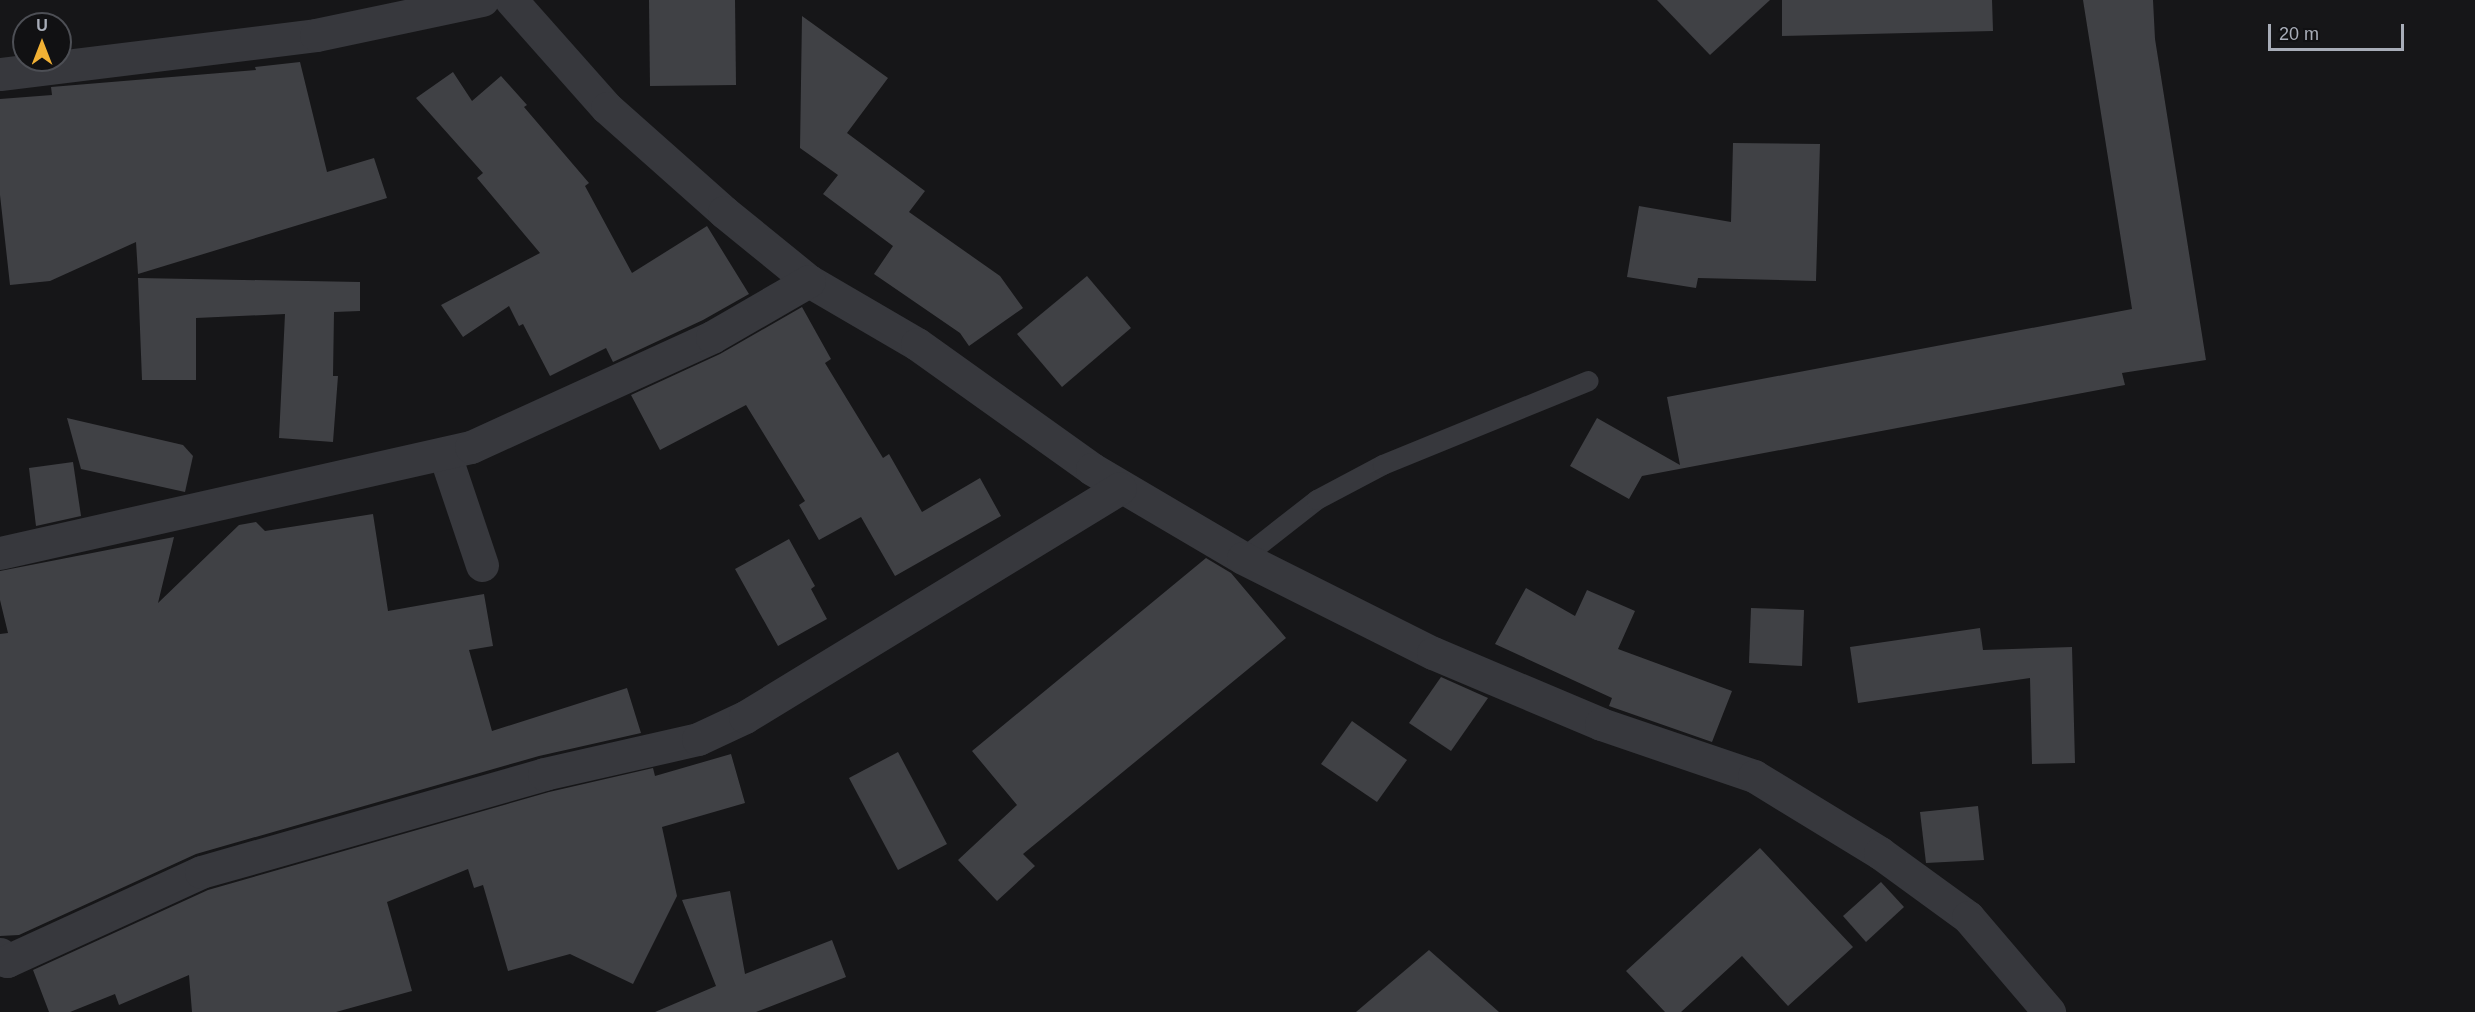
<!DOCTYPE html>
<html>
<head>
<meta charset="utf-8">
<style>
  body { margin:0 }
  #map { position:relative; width:2475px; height:1012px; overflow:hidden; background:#161618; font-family:Helvetica,sans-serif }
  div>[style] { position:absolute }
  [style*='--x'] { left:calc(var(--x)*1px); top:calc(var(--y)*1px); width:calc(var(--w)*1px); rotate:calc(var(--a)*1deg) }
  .building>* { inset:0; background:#404145 }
  .service>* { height:20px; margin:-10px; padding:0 10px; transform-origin:10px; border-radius:10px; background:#37383d }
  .minor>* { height:33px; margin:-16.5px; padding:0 16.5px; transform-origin:16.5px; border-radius:16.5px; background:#37383d }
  span { translate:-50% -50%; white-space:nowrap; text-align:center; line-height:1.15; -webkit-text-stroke:4.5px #111113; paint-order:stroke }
  .north { position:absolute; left:12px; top:12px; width:60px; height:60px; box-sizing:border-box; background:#111113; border:2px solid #4d4f55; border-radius:50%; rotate:0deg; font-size:16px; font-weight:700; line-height:24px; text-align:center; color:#a8adb8 }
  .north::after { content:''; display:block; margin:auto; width:21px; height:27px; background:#f2b134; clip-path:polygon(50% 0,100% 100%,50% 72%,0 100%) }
  .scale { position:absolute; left:2268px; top:24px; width:136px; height:27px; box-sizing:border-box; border:3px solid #a8adb8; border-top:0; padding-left:8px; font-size:18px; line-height:21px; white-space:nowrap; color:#a8adb8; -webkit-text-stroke:4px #111113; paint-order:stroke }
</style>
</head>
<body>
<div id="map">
  <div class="building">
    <i style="clip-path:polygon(649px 0,735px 0,736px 85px,650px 86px)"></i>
    <i style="clip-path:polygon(1657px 0,1770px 0,1710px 55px)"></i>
    <i style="clip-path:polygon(1782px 0,1992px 0,1993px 31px,1782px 36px)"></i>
    <i style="clip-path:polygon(2083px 0,2153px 0,2155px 39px,2206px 360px,2122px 373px,2125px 385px,1642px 476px,1629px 499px,1570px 466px,1597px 418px,1680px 465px,1667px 397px,2132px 309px)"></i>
    <i style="clip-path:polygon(802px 16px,888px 78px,847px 133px,925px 191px,909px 212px,1000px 276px,1023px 308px,969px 346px,960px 333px,874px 274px,893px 246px,823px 194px,838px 175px,800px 148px)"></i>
    <i style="clip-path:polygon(300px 62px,327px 172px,374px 158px,387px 198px,138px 274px,136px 242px,50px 281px,10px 285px,0 195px,0 99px,52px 95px,51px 87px,256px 70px,255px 67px)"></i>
    <i style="clip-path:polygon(453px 72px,472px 101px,501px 76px,527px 105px,524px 107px,589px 183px,585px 186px,632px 273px,707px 226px,749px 294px,703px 320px,613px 362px,606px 348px,550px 376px,523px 324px,519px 326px,509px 306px,463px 337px,441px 305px,540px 253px,477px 178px,483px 173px,416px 98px)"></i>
    <i style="clip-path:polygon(1733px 143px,1820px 144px,1816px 281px,1698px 278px,1696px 288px,1627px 277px,1639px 206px,1731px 222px)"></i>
    <i style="clip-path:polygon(1087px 276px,1131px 328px,1062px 387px,1017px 334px)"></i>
    <i style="clip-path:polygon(138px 278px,360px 282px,360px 311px,334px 312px,333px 376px,338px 376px,333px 442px,279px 438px,285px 314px,196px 318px,196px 380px,142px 380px)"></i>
    <i style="clip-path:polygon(802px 307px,831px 359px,825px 363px,883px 458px,889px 454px,922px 512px,980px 478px,1001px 516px,895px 576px,861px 517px,819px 540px,799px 505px,805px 501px,746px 405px,660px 450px,631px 395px,720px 354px)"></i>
    <i style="clip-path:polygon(67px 418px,183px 445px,193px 456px,185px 492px,81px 469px)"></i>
    <i style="clip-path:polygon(73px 462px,81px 516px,36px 526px,29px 468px)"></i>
    <i style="clip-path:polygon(373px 514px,388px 611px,484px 594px,493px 646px,469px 650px,492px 731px,627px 688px,641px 733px,539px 756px,196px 854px,19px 935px,0 936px,0 634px,8px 633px,0 600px,0 571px,174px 537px,158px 603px,239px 525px,256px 522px,265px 531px)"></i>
    <i style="clip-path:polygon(789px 539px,815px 586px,811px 589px,827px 619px,778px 646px,735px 569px)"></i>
    <i style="clip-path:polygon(1206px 558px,1231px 573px,1286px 638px,1023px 854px,1035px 866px,997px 901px,958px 860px,1017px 805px,972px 751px)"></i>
    <i style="clip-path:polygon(1526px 588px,1575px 616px,1587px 590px,1635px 611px,1618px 649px,1732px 691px,1712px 742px,1609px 706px,1612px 698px,1495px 644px)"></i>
    <i style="clip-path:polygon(1751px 608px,1804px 610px,1802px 666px,1749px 663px)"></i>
    <i style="clip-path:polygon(1980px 628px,1983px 650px,2072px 647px,2075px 763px,2032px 764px,2030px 678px,1858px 703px,1850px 647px)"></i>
    <i style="clip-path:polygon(1441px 677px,1488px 698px,1451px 751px,1409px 723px)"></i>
    <i style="clip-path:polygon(1352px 721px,1407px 760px,1377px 802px,1321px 764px)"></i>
    <i style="clip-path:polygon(898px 752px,947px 844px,898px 870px,849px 778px)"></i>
    <i style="clip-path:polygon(731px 754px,745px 803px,662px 827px,677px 896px,633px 984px,570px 954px,508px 971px,483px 885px,474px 888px,468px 869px,387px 902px,412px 991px,336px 1012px,192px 1012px,189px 975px,119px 1005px,115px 994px,70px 1012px,49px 1012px,33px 970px,208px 890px,549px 792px,653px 768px,655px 776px)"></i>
    <i style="clip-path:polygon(1978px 806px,1984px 860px,1926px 863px,1920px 812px)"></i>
    <i style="clip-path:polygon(1760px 848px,1853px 947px,1788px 1006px,1742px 956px,1681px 1012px,1665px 1012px,1626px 971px)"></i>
    <i style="clip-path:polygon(1881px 882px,1904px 907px,1866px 942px,1843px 916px)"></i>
    <i style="clip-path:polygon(730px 891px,745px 974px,832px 940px,846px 977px,756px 1012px,655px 1012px,716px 986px,682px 900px)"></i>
    <i style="clip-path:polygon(1429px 950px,1499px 1012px,1356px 1012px)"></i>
  </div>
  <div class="service">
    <i style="--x:1243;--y:558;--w:94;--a:-38.1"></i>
    <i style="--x:1317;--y:500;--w:75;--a:-27.9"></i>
    <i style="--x:1383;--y:465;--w:222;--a:-22.2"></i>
  </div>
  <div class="minor">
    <i style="--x:511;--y:0;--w:144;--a:48.4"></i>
    <i style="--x:607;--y:108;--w:157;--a:41.6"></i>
    <i style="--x:724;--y:212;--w:109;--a:39.1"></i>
    <i style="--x:809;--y:281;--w:125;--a:30.3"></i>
    <i style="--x:917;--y:344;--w:215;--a:35.5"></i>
    <i style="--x:1092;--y:469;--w:175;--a:30.5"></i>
    <i style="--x:1243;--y:558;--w:212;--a:26.6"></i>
    <i style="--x:1433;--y:653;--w:182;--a:22.9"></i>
    <i style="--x:1601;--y:724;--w:162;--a:18.8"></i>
    <i style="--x:1754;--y:776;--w:148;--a:31.4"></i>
    <i style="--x:1880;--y:853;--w:109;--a:36"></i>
    <i style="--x:1968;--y:917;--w:125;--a:49.5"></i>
    <i style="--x:0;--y:74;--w:318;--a:-7"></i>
    <i style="--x:316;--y:35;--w:170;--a:-11.9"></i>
    <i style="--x:445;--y:455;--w:116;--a:71.4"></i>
    <i style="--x:0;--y:553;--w:483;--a:-12.7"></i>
    <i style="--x:471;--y:447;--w:265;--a:-24.5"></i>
    <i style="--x:712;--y:337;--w:112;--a:-30"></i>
    <i style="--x:0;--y:954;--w:10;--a:45"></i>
    <i style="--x:7;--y:961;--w:213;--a:-24.6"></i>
    <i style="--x:201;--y:872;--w:357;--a:-15.9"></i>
    <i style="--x:544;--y:774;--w:158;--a:-12.8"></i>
    <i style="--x:698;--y:739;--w:52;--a:-25.1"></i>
    <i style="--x:745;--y:717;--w:439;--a:-31.4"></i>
  </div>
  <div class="north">U</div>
  <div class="scale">20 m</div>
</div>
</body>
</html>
